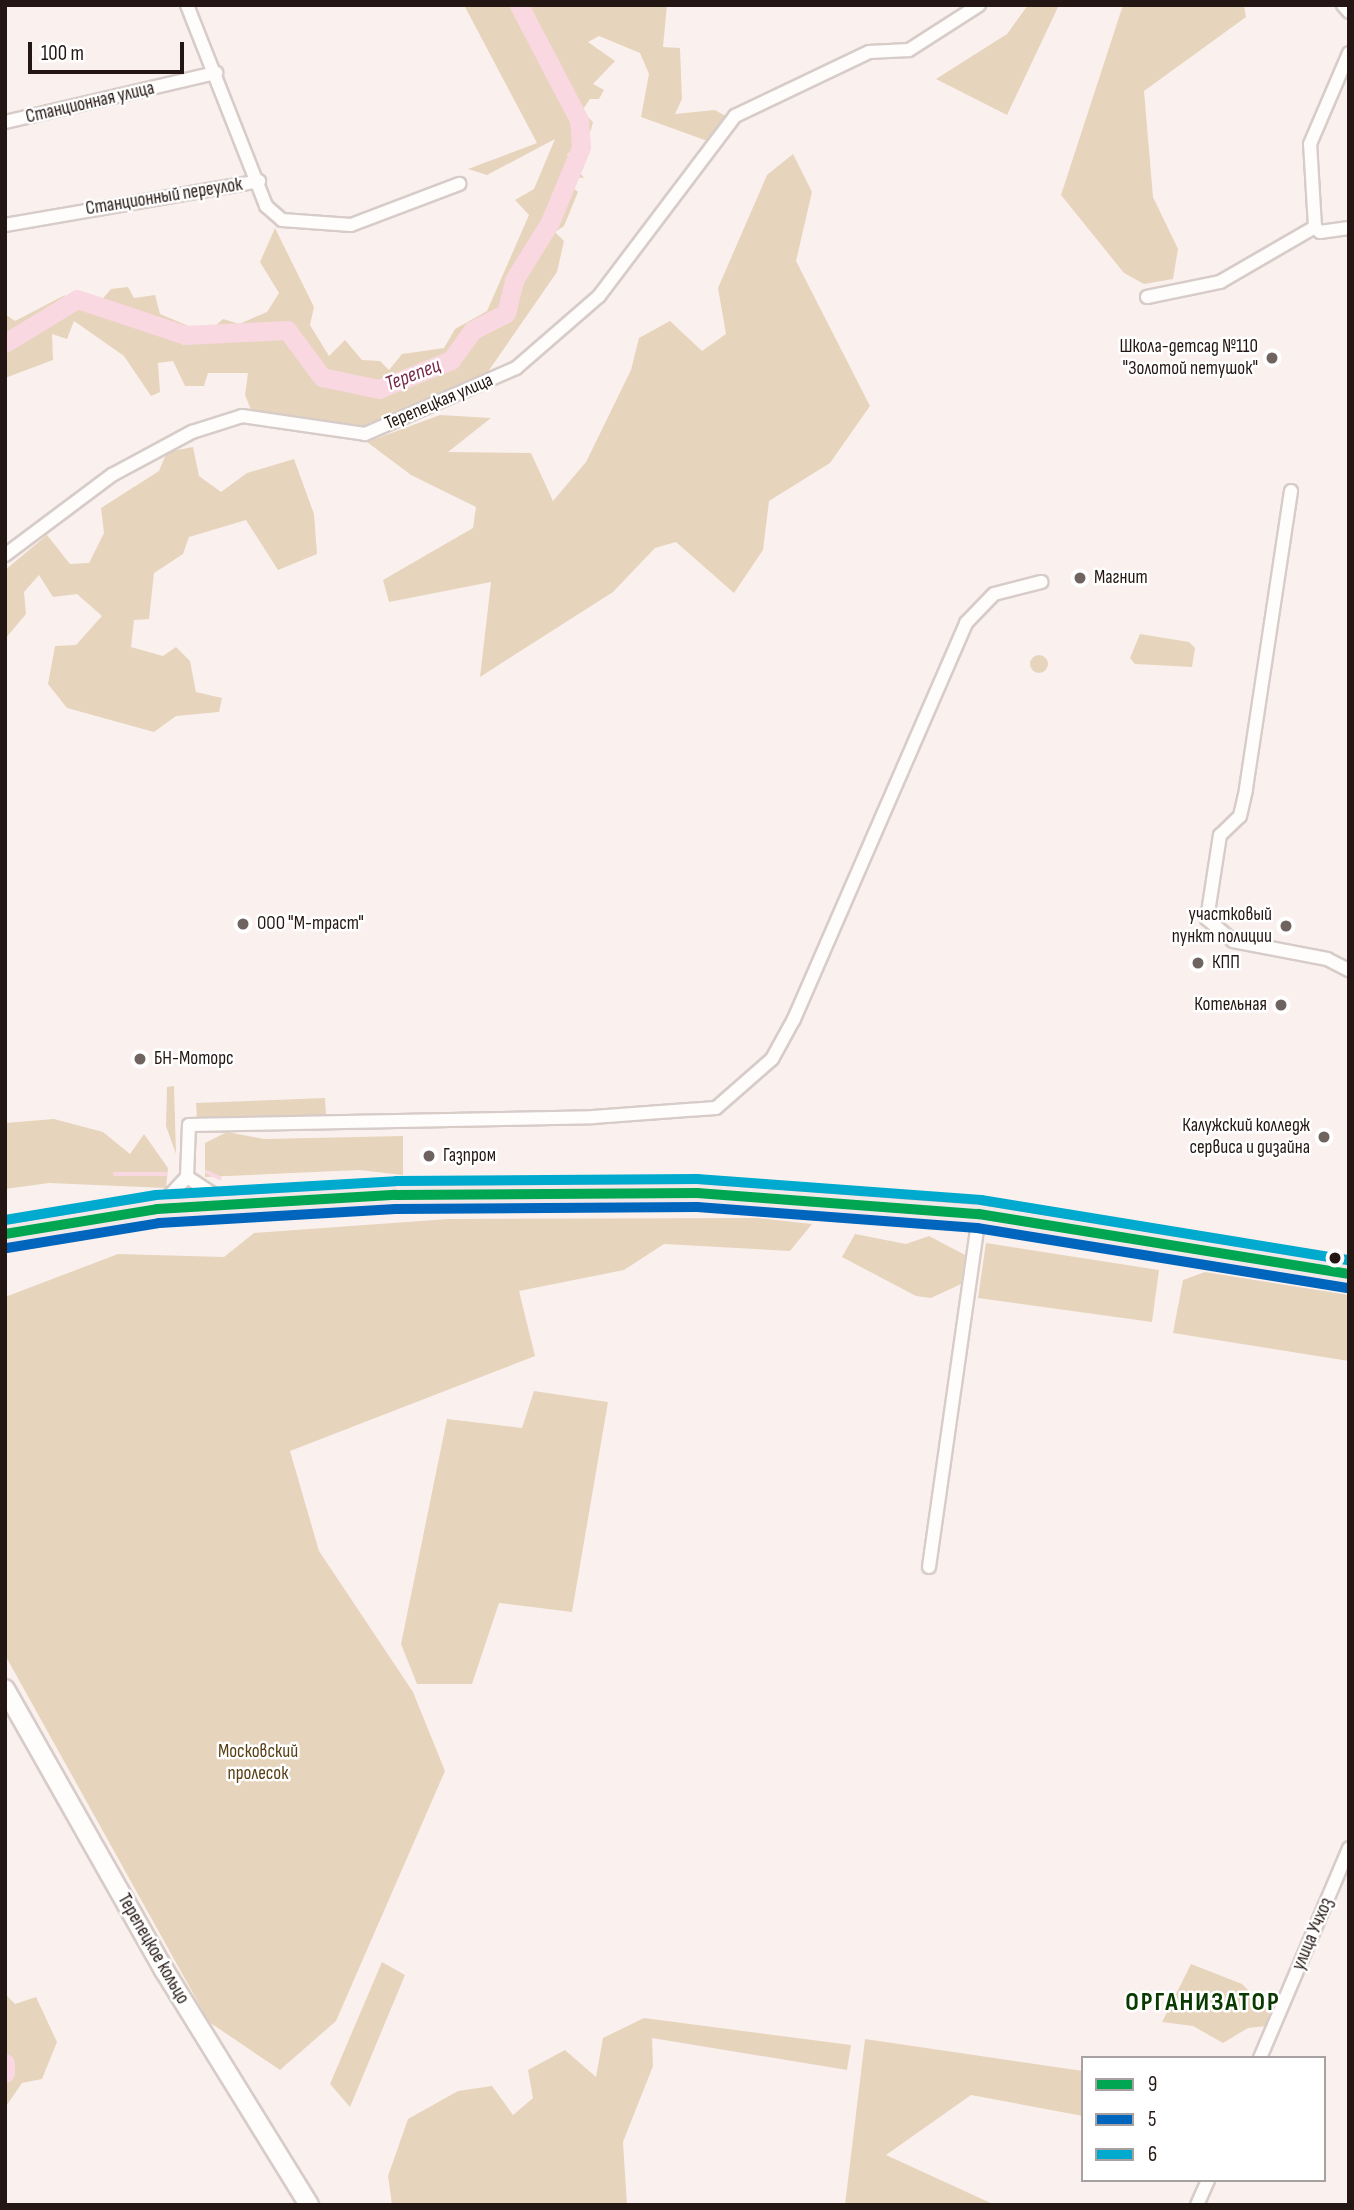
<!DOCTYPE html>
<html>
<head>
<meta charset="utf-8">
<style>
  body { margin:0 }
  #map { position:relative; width:1354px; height:2210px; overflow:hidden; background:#faf1ee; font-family:"Sofia Sans Condensed",sans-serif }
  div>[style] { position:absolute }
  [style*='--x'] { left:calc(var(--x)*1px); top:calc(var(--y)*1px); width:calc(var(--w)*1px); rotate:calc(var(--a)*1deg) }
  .green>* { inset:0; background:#e7d4bc }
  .round { border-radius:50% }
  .stream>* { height:3.5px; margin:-1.75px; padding:0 1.75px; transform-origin:1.75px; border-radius:1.75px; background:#f9d8e1 }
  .river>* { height:19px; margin:-9.5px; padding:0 9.5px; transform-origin:9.5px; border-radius:9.5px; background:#f9d8e1 }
  .roads { filter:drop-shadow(2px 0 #d7ccc8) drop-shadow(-2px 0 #d7ccc8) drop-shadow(0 2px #d7ccc8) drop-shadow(0 -2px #d7ccc8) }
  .street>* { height:12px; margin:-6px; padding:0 6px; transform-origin:6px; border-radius:6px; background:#fefdfc }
  .secondary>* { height:18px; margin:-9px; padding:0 9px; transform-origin:9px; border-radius:9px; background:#fefdfc }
  .primary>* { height:19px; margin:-9.5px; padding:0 9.5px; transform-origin:9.5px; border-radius:9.5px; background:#f2e8e9 }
  .bus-1>* { height:10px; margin:-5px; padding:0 5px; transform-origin:5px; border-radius:5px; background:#00a651 }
  .bus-2>* { height:10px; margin:-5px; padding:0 5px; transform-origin:5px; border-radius:5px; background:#0065bd }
  .bus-3>* { height:10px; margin:-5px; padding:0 5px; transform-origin:5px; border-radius:5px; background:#00a9ce }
  .dots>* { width:19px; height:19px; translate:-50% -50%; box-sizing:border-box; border:4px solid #fff; border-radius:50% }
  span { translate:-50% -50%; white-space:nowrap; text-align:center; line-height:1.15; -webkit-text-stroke:5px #fff; paint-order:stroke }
  .street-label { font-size:19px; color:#241713 }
  .poi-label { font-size:19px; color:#241713 }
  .right { translate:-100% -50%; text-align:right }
  .left { translate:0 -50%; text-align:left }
  .park-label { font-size:19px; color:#594116 }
  .water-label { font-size:21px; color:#782b4a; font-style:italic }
  .district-label { font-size:26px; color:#0a3a00; font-weight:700; letter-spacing:2px }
  .frame { position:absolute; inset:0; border:7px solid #241713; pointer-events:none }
  .legend { position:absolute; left:1081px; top:2056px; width:245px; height:126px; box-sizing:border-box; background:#fff; border:2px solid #a7a2a1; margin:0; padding:9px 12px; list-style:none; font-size:21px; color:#241713 }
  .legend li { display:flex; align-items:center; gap:14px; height:35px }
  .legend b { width:35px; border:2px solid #a7a2a1 }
  .scale { position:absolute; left:28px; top:42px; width:156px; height:32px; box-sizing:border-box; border:4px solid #241713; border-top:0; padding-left:9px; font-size:21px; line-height:24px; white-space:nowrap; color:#241713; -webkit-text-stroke:5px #fff; paint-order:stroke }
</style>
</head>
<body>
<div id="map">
  <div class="green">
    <i style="clip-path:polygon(464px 5px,667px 5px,663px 47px,680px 48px,682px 99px,675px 114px,715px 110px,729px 118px,713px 143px,641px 117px,649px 74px,640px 53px,599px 36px,588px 42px,615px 61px,593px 84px,604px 90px,599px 99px,590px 99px,582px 111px,593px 122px,591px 130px,567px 155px,584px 178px,560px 176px,578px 192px,564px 226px,555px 232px,564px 241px,557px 272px,485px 376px,362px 429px,252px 412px,245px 395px,248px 373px,208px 373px,204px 386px,185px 386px,173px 361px,158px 363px,160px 392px,151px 396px,124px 356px,74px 321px,67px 339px,52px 334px,53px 360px,5px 378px,5px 314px,15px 321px,65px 295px,63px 314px,78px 307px,92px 311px,111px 289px,128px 287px,134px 298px,155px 295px,160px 314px,191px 327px,213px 328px,223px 319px,239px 324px,267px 312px,279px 293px,260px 262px,275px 228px,314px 307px,310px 325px,329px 356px,345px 340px,362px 360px,380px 361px,389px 370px,402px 354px,444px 348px,455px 329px,487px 311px,529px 215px,515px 200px,534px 189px,555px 139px,487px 175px,468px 169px,537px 143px)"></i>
    <i style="clip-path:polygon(1028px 5px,1059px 5px,1007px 115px,936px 79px,1007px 34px)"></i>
    <i style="clip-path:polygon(1123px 5px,1244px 5px,1246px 17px,1144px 91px,1153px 197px,1178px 249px,1173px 279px,1144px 284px,1124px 273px,1061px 195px)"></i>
    <i style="clip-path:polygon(793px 154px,812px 192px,796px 261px,870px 406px,830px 463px,769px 501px,763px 550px,734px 593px,676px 542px,655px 548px,613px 592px,480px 677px,491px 582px,389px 602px,383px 580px,473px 528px,476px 507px,411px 475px,367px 442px,440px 415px,491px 418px,448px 452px,531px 453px,553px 501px,586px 462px,631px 370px,639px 338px,670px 321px,702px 351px,726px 334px,718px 288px,767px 175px)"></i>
    <i style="clip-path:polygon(193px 447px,199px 476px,221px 492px,247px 473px,294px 459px,314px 514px,317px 554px,278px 570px,246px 520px,189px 537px,183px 554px,154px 573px,149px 619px,134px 620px,131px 647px,163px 656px,176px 647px,190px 661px,196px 692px,222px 698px,219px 712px,176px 716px,154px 732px,67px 708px,48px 684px,55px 646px,76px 645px,102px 616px,77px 594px,53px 597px,39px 575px,24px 592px,26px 614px,5px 639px,5px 570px,47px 535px,70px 564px,89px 563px,104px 533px,101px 508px,159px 471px,167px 452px)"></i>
    <i style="clip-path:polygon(1140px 634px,1189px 642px,1195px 648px,1192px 667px,1135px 664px,1130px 658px)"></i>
    <i class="round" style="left:1030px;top:655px;width:18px;height:18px"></i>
    <i style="clip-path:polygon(174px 1086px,176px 1154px,166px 1126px,167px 1087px)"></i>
    <i style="clip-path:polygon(325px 1098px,326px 1116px,197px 1120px,196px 1103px)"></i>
    <i style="clip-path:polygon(54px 1119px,103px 1132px,130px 1154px,144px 1134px,168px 1168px,166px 1188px,49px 1183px,5px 1189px,5px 1123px)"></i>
    <i style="clip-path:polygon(227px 1132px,264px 1139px,403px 1136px,403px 1175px,359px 1170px,205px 1177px,205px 1143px)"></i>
    <i style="clip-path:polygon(758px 1218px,812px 1224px,790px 1251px,664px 1244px,624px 1270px,519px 1291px,535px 1356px,290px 1451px,319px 1551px,413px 1692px,445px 1771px,336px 2021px,280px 2070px,209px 2022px,5px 1655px,5px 1297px,118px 1254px,224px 1257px,254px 1233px,448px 1219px)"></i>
    <i style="clip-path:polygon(855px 1234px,906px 1244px,929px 1236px,965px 1255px,961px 1284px,931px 1298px,916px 1296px,842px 1257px)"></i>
    <i style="clip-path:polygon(986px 1243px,1159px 1270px,1152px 1322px,978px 1298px)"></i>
    <i style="clip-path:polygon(1205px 1272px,1349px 1295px,1349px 1361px,1173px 1333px,1183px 1280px)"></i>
    <i style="clip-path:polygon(534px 1391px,608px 1402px,572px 1612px,499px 1603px,472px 1684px,417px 1684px,401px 1644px,447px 1419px,522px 1428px)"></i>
    <i style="clip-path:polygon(382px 1962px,405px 1975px,350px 2107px,330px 2084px)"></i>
    <i style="clip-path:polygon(1191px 1964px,1242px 1984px,1269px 2011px,1268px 2026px,1248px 2028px,1223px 2043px,1193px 2026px,1162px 2022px)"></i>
    <i style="clip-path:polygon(5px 1994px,15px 2004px,36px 1997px,57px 2042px,42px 2079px,22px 2083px,5px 2108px)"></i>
    <i style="clip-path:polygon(644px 2018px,851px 2045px,847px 2070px,652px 2038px,653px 2066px,623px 2142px,627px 2205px,392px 2205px,388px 2176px,408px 2119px,458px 2091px,492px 2086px,513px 2115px,533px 2098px,528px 2070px,565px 2050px,596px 2077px,603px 2038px)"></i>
    <i style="clip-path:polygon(865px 2039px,1083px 2071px,1083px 2116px,971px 2095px,886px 2155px,995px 2205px,845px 2205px)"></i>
  </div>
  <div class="stream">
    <i style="--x:207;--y:1172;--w:14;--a:25"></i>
    <i style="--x:115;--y:1174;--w:50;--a:0"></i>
  </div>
  <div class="river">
    <i style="--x:5;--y:343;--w:84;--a:-31.4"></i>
    <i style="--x:77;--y:299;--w:114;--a:18.4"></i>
    <i style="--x:185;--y:335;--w:102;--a:-2.8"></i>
    <i style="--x:287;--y:330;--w:59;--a:53.3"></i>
    <i style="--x:322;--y:377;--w:58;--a:11.9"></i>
    <i style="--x:379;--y:389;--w:78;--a:-21.9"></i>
    <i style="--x:451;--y:360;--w:37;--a:-54"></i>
    <i style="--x:473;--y:330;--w:37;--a:-27"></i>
    <i style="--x:506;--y:313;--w:34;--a:-76"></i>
    <i style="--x:514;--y:280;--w:68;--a:-58.2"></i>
    <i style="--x:550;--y:222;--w:81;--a:-67.5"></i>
    <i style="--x:581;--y:147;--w:27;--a:-94"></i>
    <i style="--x:579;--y:120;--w:130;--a:-117.6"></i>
    <i style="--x:5;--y:2063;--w:10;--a:90"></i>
  </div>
  <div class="roads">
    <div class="street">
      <i style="--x:187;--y:5;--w:216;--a:68.5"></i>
      <i style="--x:266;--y:206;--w:21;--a:41"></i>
      <i style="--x:282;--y:220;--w:69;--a:4.1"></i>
      <i style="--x:351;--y:225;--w:116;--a:-20.8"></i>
      <i style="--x:1343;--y:5;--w:9;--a:49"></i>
      <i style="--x:5;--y:122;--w:217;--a:-13.1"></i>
      <i style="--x:5;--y:225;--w:258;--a:-9.8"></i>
      <i style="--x:1315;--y:227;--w:83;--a:-93.4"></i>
      <i style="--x:1310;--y:144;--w:99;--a:-66.8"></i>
      <i style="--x:1147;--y:297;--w:75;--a:-11.6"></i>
      <i style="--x:1220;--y:282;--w:110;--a:-30.1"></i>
      <i style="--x:1315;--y:227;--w:7;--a:45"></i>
      <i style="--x:1320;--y:232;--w:29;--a:-8"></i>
      <i style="--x:1291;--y:491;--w:302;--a:98.6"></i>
      <i style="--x:1246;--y:790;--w:27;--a:103"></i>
      <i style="--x:1240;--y:816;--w:28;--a:136"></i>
      <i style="--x:1220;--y:835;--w:85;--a:98.8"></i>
      <i style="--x:1207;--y:919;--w:34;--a:40"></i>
      <i style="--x:1233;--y:941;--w:96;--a:10.8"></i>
      <i style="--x:1327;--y:959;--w:25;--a:27"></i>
      <i style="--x:5;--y:555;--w:134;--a:-36.8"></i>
      <i style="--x:112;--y:475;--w:91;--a:-28.3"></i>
      <i style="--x:192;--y:432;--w:52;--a:-17.7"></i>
      <i style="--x:242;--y:416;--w:124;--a:8.3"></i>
      <i style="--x:365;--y:434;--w:165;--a:-23.6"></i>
      <i style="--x:516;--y:368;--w:110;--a:-40.9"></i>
      <i style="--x:599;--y:296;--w:226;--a:-52.9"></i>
      <i style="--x:735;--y:116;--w:148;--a:-25.5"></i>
      <i style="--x:869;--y:52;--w:40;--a:-2.9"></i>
      <i style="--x:909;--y:50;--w:83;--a:-32.7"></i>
      <i style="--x:228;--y:1204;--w:49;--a:-146.6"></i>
      <i style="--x:187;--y:1177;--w:52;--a:-87.8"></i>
      <i style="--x:189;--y:1125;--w:404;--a:-1.1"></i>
      <i style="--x:593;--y:1117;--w:123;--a:-4.2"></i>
      <i style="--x:716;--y:1108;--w:74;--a:-41.2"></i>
      <i style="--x:772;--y:1059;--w:46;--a:-61.2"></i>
      <i style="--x:794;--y:1019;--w:432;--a:-66.5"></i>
      <i style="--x:966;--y:623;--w:40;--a:-46"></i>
      <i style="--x:994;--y:594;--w:49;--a:-14.3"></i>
      <i style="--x:157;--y:1209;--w:44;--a:-46.8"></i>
      <i style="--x:929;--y:1567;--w:357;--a:-81.9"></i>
      <i style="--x:1260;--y:2058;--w:228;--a:-67"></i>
      <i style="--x:1197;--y:2205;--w:27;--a:-66"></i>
    </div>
    <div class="secondary">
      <i style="--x:5;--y:1689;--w:323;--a:60.5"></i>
      <i style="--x:164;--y:1970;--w:276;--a:58.3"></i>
    </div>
    <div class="primary">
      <i style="--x:5;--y:1234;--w:154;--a:-9.3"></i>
      <i style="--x:157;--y:1209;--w:239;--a:-3.4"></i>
      <i style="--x:396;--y:1195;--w:301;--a:-0.4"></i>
      <i style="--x:697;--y:1193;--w:283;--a:4.3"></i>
      <i style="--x:979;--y:1214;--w:375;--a:9.2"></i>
    </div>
  </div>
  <div class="bus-1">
    <i style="--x:5;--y:1234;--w:154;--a:-9.3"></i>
    <i style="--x:157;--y:1209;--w:239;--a:-3.4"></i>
    <i style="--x:396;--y:1195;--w:301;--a:-0.4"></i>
    <i style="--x:697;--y:1193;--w:283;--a:4.3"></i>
    <i style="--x:979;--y:1214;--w:375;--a:9.2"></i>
  </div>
  <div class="bus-2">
    <i style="--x:7;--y:1248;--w:154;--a:-9.3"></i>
    <i style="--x:159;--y:1223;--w:237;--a:-3.4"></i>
    <i style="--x:396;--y:1209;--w:301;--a:-0.4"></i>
    <i style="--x:697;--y:1207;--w:281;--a:4.3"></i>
    <i style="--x:977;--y:1228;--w:375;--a:9.2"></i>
  </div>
  <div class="bus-3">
    <i style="--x:5;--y:1220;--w:153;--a:-9.4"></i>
    <i style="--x:156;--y:1195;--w:240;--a:-3.3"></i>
    <i style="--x:396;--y:1181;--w:301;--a:-0.4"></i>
    <i style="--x:697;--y:1179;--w:285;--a:4.2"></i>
    <i style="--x:981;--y:1200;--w:373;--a:9.3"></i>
  </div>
  <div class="dots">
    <i style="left:1272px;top:358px;background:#6f6360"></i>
    <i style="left:1080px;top:578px;background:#6f6360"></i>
    <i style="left:243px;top:924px;background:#6f6360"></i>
    <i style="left:1286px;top:926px;background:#6f6360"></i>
    <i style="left:1198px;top:963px;background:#6f6360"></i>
    <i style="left:1281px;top:1005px;background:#6f6360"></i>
    <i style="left:140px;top:1059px;background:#6f6360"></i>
    <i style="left:1324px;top:1137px;background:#6f6360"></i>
    <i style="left:429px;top:1156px;background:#6f6360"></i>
    <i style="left:1335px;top:1258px;background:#241713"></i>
  </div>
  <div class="street-label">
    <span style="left:90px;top:103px;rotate:-13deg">Станционная улица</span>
    <span style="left:164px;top:197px;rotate:-9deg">Станционный переулок</span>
    <span style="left:439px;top:402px;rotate:-23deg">Терепецкая улица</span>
    <span style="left:1313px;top:1934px;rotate:-67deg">улица Учхоз</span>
    <span style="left:153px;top:1949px;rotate:60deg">Терепецкое кольцо</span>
  </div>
  <div class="poi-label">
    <span class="right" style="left:1258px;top:358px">Школа-детсад №110<br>"Золотой петушок"</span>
    <span class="left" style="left:1094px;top:578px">Магнит</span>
    <span class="right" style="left:1272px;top:926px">участковый<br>пункт полиции</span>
    <span class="left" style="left:257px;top:924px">ООО "М-траст"</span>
    <span class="left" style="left:1212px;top:963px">КПП</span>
    <span class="right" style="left:1267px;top:1005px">Котельная</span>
    <span class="left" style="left:154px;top:1059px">БН-Моторс</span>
    <span class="right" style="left:1310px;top:1137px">Калужский колледж<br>сервиса и дизайна</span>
    <span class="left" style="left:443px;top:1156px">Газпром</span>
  </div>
  <div class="park-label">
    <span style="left:258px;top:1763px">Московский<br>пролесок</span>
  </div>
  <div class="water-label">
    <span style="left:413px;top:375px;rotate:-21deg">Терепец</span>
  </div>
  <div class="district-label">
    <span style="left:1203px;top:2003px">ОРГАНИЗАТОР</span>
  </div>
  <div class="frame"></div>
  <ul class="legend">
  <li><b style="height:9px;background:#00a651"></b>9</li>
  <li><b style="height:9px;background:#0065bd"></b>5</li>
  <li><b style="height:9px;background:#00a9ce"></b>6</li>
  </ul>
  <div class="scale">100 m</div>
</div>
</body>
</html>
